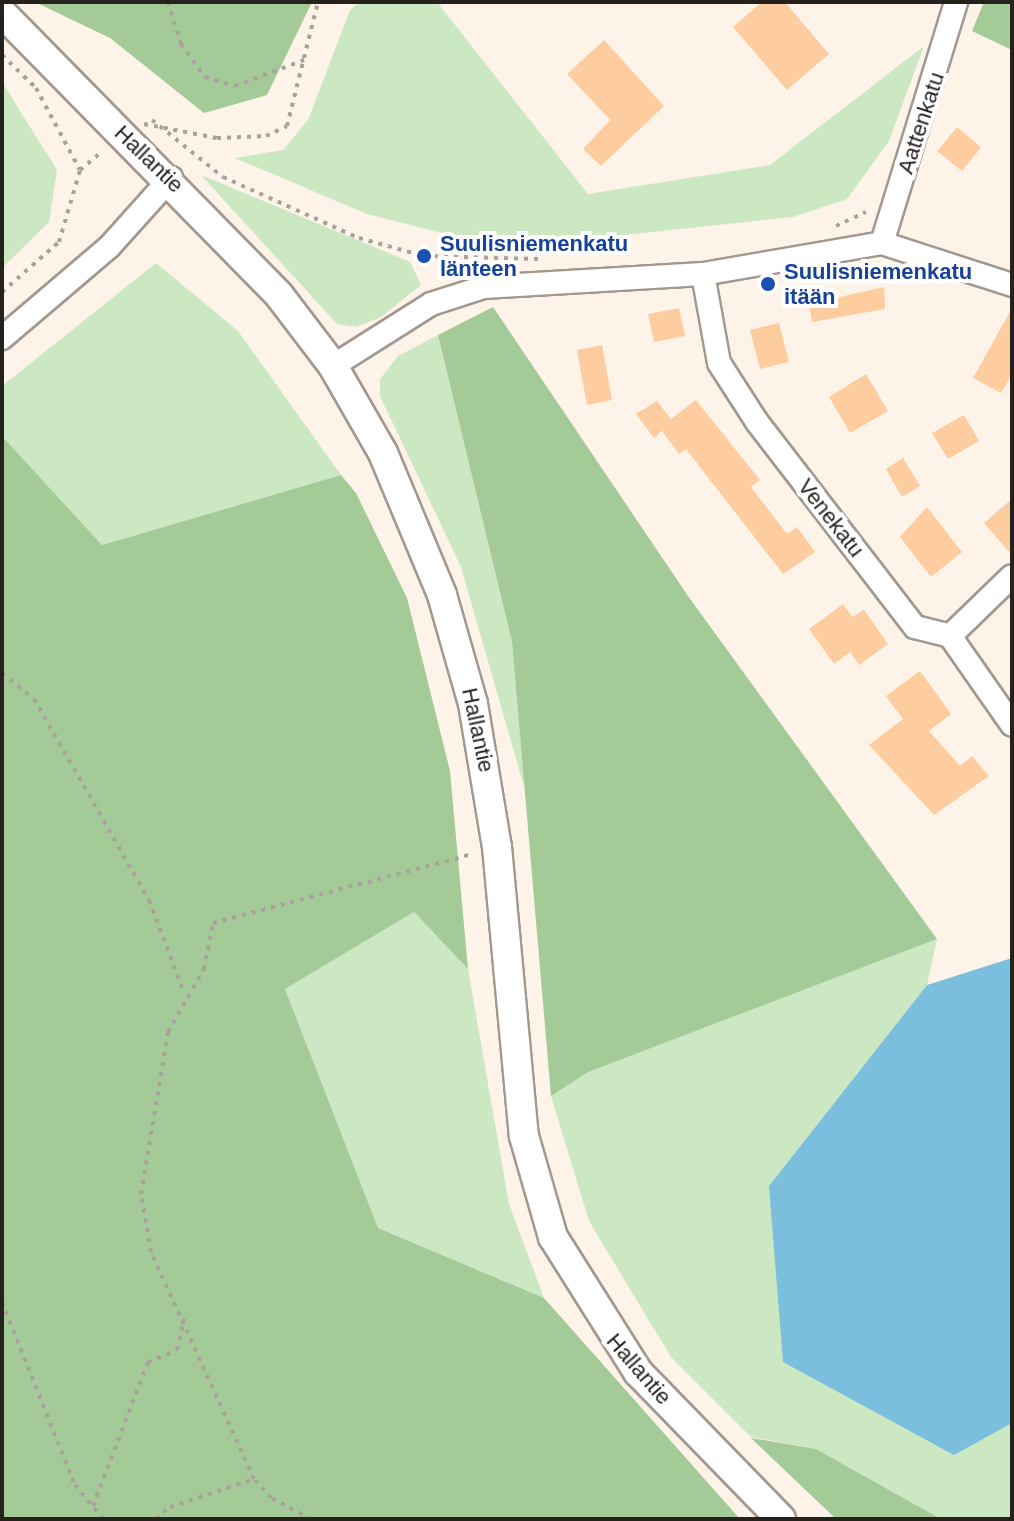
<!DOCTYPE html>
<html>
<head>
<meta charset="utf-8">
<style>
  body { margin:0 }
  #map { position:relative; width:1014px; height:1521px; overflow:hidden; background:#fdf3e9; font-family:Arial,sans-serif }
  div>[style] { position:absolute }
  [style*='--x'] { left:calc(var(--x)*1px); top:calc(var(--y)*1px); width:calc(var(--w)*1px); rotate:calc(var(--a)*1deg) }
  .green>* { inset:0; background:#cbe8c2 }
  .forest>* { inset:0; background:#a3ca97 }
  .water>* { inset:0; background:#7bbedd }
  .building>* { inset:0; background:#fdcd9f }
  .path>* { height:4px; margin-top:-2px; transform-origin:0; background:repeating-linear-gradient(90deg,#a9a29a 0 4px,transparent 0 10px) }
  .roads { filter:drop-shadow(2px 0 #a29890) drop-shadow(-2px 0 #a29890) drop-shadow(0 2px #a29890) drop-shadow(0 -2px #a29890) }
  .minor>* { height:22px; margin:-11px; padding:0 11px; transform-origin:11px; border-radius:11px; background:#fff }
  .tertiary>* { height:28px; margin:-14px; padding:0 14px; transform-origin:14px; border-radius:14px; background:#fff }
  .dots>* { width:22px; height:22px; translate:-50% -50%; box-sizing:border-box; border:4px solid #fff; border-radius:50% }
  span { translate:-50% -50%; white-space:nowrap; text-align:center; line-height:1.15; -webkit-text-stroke:8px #fff; paint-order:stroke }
  .street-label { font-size:22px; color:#25221e }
  .transit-label { font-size:22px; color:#164399; font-weight:700 }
  .left { translate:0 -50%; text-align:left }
  .frame { position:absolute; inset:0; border:4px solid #25221e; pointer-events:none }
</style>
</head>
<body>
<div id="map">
  <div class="green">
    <i style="clip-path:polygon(360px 2px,437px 2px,588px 194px,770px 165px,924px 46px,889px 141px,847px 199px,793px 217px,578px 240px,454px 236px,367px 214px,235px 158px,283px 150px,308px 120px,350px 10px)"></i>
    <i style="clip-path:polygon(2px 82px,57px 170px,49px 222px,3px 267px)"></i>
    <i style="clip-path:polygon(201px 175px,410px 262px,421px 285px,381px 317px,356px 327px,337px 324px)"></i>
    <i style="clip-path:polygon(156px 263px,238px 331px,341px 475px,102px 545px,2px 436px,2px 386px)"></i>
    <i style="clip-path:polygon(438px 335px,512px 642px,525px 790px,461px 567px,380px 396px,380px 379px,398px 356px)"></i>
    <i style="clip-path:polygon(414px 912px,468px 969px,509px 1204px,544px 1298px,378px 1228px,285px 989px)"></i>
    <i style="clip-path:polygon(937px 939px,927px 985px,769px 1186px,1003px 1426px,1012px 1423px,1012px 1519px,941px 1519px,816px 1449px,751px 1437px,671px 1357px,589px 1221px,551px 1096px,587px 1072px)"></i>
  </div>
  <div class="forest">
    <i style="clip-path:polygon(35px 2px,312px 2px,267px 95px,204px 113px,110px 38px)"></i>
    <i style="clip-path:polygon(984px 2px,1012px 2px,1012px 50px,972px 31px)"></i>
    <i style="clip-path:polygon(493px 307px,688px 596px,937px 939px,588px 1072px,551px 1096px,512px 642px,438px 335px)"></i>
    <i style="clip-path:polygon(2px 436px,102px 545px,341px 475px,356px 493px,407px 598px,450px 771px,468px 969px,414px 912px,285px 989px,378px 1228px,544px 1298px,740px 1519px,2px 1519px)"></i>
    <i style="clip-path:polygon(751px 1438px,816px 1449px,941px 1519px,836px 1519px)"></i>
  </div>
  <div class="water">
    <i style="clip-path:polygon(1012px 958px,1012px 1423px,954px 1455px,783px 1362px,769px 1186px,927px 985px)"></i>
  </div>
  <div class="building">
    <i style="clip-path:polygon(762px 2px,785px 2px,829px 54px,787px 90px,733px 27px)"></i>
    <i style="clip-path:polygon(604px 40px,664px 106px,601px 166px,583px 149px,610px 120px,567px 74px)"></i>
    <i style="clip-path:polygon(957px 127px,981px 147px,962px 171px,937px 151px)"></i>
    <i style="clip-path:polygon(884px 287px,885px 309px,812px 322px,809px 304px)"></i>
    <i style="clip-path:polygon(679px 308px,685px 336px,654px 342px,648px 314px)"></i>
    <i style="clip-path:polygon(1012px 308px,1012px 374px,1001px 393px,973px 378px)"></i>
    <i style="clip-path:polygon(779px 323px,789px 362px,760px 369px,750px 330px)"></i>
    <i style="clip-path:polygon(602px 345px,612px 400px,587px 405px,577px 350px)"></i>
    <i style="clip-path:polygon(866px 374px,888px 411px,850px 433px,829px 397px)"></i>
    <i style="clip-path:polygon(696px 400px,760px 480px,751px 487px,787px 534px,797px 527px,815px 552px,783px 574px,686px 449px,679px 454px,662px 431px,654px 438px,636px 414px,657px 401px,671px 419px)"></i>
    <i style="clip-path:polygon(964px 415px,979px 441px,948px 459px,932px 433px)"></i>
    <i style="clip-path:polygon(903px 458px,920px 486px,902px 497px,886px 469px)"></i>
    <i style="clip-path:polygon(1012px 499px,1012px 555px,984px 523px)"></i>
    <i style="clip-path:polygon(927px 507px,962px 552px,931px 577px,900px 537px)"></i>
    <i style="clip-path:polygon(843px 604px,852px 617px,864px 610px,888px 644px,859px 665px,850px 652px,834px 664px,809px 629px)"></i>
    <i style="clip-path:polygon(920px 671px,951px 714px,929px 731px,960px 766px,972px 756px,989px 776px,934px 815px,869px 745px,903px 719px,886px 696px)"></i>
  </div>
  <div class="path">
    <i style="--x:168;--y:2;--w:44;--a:72.8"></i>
    <i style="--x:181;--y:44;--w:41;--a:54"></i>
    <i style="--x:205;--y:77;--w:31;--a:17"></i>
    <i style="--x:235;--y:86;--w:74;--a:-20.6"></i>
    <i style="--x:2;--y:55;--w:47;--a:44.1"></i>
    <i style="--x:36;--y:88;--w:93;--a:61.8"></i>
    <i style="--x:152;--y:120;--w:91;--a:38.8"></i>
    <i style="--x:223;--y:177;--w:149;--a:24.2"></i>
    <i style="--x:359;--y:238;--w:67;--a:15.5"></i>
    <i style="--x:424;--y:256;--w:114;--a:1.5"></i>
    <i style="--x:144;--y:124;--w:74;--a:10.9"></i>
    <i style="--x:217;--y:138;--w:49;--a:-2.3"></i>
    <i style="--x:266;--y:136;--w:23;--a:-25"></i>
    <i style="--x:287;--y:126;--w:128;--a:-76"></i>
    <i style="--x:836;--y:226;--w:33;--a:-25"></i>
    <i style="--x:2;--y:292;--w:76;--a:-41.3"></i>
    <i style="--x:59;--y:242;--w:75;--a:-73.7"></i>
    <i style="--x:80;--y:170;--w:30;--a:-40"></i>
    <i style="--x:2;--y:673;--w:41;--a:39.1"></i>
    <i style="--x:34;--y:699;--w:232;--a:60.2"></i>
    <i style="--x:149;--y:900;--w:99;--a:69.4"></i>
    <i style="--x:2;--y:1302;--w:197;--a:68.3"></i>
    <i style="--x:75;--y:1485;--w:44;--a:50.5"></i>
    <i style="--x:93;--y:1506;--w:154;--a:-69.1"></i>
    <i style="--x:148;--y:1362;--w:31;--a:-22"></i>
    <i style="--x:177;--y:1350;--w:32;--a:-77"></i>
    <i style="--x:156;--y:1519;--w:18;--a:-41"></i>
    <i style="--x:170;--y:1507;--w:89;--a:-18.4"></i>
    <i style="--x:311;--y:1519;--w:45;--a:-152.3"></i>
    <i style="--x:271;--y:1498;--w:25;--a:-132"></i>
    <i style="--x:254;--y:1479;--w:249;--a:-114.4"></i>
    <i style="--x:151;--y:1252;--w:59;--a:-99.8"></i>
    <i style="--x:141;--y:1194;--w:164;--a:-80.5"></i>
    <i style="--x:168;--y:1032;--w:73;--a:-60.3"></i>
    <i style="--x:204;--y:969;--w:47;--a:-78.9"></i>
    <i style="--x:213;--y:923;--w:268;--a:-14.9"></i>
  </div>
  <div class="roads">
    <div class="minor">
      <i style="--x:882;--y:243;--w:252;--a:-72.9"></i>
      <i style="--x:703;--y:274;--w:90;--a:79.8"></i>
      <i style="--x:719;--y:363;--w:70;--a:57.2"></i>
      <i style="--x:757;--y:422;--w:259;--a:52.4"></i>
      <i style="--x:915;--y:627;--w:36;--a:14"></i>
      <i style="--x:950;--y:636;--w:108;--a:55.1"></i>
      <i style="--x:2;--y:338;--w:140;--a:-40.4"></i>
      <i style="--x:109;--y:247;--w:93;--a:-48.1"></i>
      <i style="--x:333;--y:366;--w:116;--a:-32.3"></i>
      <i style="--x:431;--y:304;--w:56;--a:-17.8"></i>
      <i style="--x:484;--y:287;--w:219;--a:-3.4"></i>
      <i style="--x:703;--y:274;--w:182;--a:-9.8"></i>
      <i style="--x:882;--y:243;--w:137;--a:17.9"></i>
      <i style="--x:950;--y:636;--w:86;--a:-44.1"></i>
    </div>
    <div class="tertiary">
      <i style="--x:2;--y:13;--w:395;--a:45.5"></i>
      <i style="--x:279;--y:295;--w:89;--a:52.7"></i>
      <i style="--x:333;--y:366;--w:100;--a:60.1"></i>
      <i style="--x:383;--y:453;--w:154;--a:67.4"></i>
      <i style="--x:442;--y:595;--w:113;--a:74.1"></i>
      <i style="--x:473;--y:704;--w:145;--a:80.5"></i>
      <i style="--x:497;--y:847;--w:290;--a:84.7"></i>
      <i style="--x:524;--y:1136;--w:105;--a:74"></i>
      <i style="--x:553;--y:1237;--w:160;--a:57.8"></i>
      <i style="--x:638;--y:1372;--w:205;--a:45.8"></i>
    </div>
  </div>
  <div class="dots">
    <i style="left:424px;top:256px;background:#1a4fb4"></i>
    <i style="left:768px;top:284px;background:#1a4fb4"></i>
  </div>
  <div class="street-label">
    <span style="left:921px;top:123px;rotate:-72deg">Aattenkatu</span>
    <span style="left:149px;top:159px;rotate:44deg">Hallantie</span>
    <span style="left:831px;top:518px;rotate:52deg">Venekatu</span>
    <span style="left:478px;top:730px;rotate:78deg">Hallantie</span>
    <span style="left:639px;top:1369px;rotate:49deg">Hallantie</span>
  </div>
  <div class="transit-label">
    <span class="left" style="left:440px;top:256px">Suulisniemenkatu<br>länteen</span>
    <span class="left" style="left:784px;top:284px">Suulisniemenkatu<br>itään</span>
  </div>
  <div class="frame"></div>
</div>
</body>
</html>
